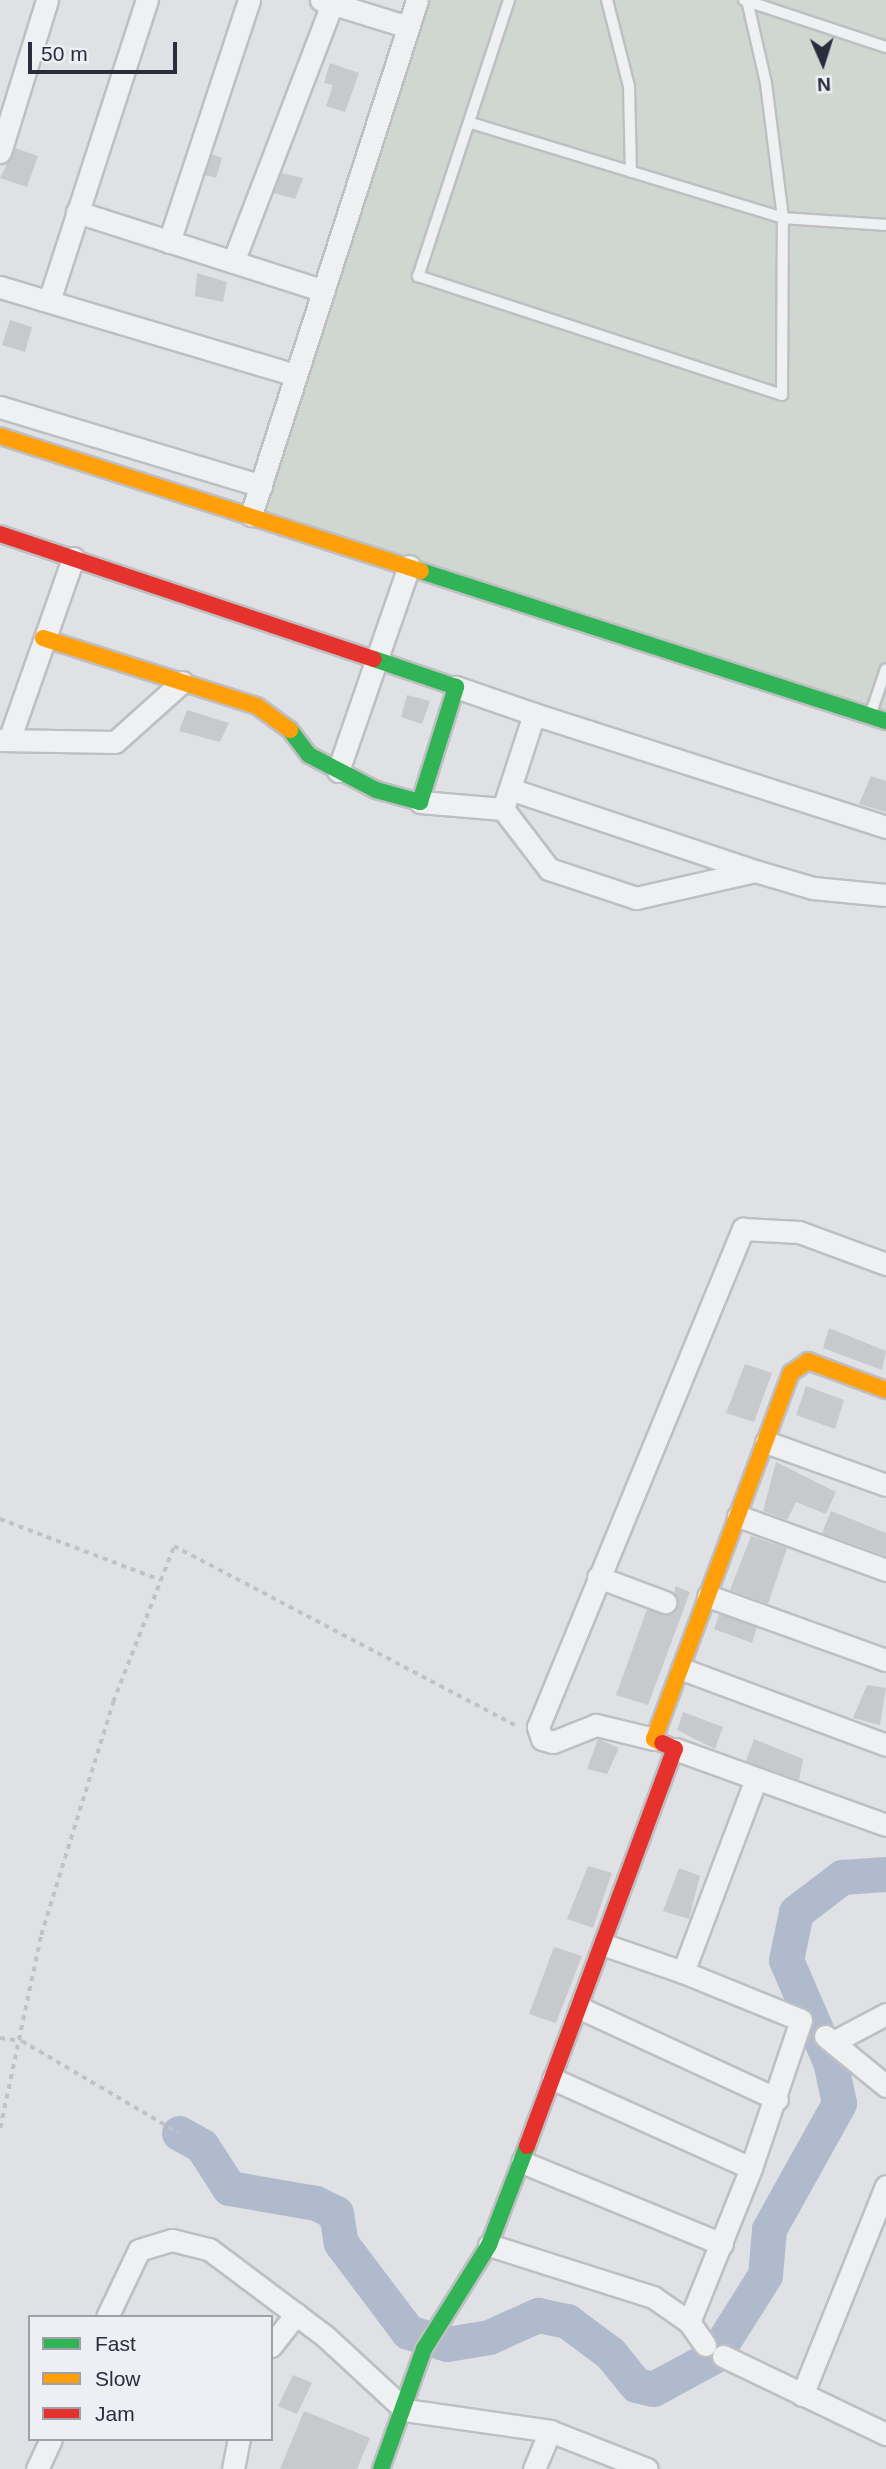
<!DOCTYPE html>
<html>
<head>
<meta charset="utf-8">
<style>
  body { margin:0 }
  #map { position:relative; width:886px; height:2469px; overflow:hidden; background:#e0e1e4; font-family:Helvetica,sans-serif }
  div>[style] { position:absolute }
  [style*='--x'] { left:calc(var(--x)*1px); top:calc(var(--y)*1px); width:calc(var(--w)*1px); rotate:calc(var(--a)*1deg) }
  .green>* { inset:0; background:#d0d7d0 }
  .river>* { height:35px; margin:-17.5px; padding:0 17.5px; transform-origin:17.5px; border-radius:17.5px; background:#b0bacd }
  .building>* { inset:0; background:#c8c9cd }
  .path>* { height:3.5px; margin-top:-1.75px; transform-origin:0; background:repeating-linear-gradient(90deg,#c1c2c6 0 5px,transparent 0 10px) }
  .roads { filter:drop-shadow(2px 0 #bebfc2) drop-shadow(-2px 0 #bebfc2) drop-shadow(0 2px #bebfc2) drop-shadow(0 -2px #bebfc2) }
  .lane>* { height:10px; margin:-5px; padding:0 5px; transform-origin:5px; border-radius:5px; background:#eff0f2 }
  .street>* { height:21px; margin:-10.5px; padding:0 10.5px; transform-origin:10.5px; border-radius:10.5px; background:#eff0f2 }
  .fast>* { height:16px; margin:-8px; padding:0 8px; transform-origin:8px; border-radius:8px; background:#30b455 }
  .slow>* { height:16px; margin:-8px; padding:0 8px; transform-origin:8px; border-radius:8px; background:#ff9f0a }
  .jam>* { height:16px; margin:-8px; padding:0 8px; transform-origin:8px; border-radius:8px; background:#e5322d }
  span { translate:-50% -50%; white-space:nowrap; text-align:center; line-height:1.15; -webkit-text-stroke:6px #eeeff4; paint-order:stroke }
  .legend { position:absolute; left:28px; top:2315px; width:245px; height:126px; box-sizing:border-box; background:#eeeff4; border:2px solid #9fa1aa; margin:0; padding:9px 12px; list-style:none; font-size:21px; color:#292d3c }
  .legend li { display:flex; align-items:center; gap:14px; height:35px }
  .legend b { width:35px; border:2px solid #9fa1aa }
  .north { position:absolute; left:788px; top:28px; width:70px; height:70px; -webkit-text-stroke:5px #eeeff4; paint-order:stroke; rotate:177deg; font-size:19px; font-weight:700; line-height:28px; text-align:center; color:#292d3c }
  .north::after { content:''; display:block; margin:auto; width:24px; height:32px; background:#292d3c; clip-path:polygon(50% 0,100% 100%,50% 72%,0 100%) }
  .scale { position:absolute; left:28px; top:42px; width:149px; height:32px; box-sizing:border-box; border:4px solid #292d3c; border-top:0; padding-left:9px; font-size:21px; line-height:24px; white-space:nowrap; color:#292d3c; -webkit-text-stroke:5px #eeeff4; paint-order:stroke }
</style>
</head>
<body>
<div id="map">
  <div class="green">
    <i style="clip-path:polygon(427px 0,886px 0,886px 714px,263px 513px)"></i>
  </div>
  <div class="river">
    <i style="--x:179;--y:2133;--w:26;--a:29"></i>
    <i style="--x:202;--y:2146;--w:50;--a:57.3"></i>
    <i style="--x:229;--y:2188;--w:88;--a:9.8"></i>
    <i style="--x:316;--y:2203;--w:22;--a:27"></i>
    <i style="--x:336;--y:2213;--w:30;--a:81"></i>
    <i style="--x:341;--y:2243;--w:111;--a:53"></i>
    <i style="--x:408;--y:2332;--w:41;--a:17.1"></i>
    <i style="--x:447;--y:2344;--w:43;--a:-9.5"></i>
    <i style="--x:489;--y:2337;--w:54;--a:-24.2"></i>
    <i style="--x:538;--y:2315;--w:30;--a:12"></i>
    <i style="--x:567;--y:2321;--w:54;--a:36.7"></i>
    <i style="--x:610;--y:2353;--w:41;--a:50.9"></i>
    <i style="--x:636;--y:2385;--w:17;--a:13"></i>
    <i style="--x:653;--y:2389;--w:69;--a:-28.4"></i>
    <i style="--x:714;--y:2356;--w:96;--a:-57.8"></i>
    <i style="--x:765;--y:2275;--w:46;--a:-85"></i>
    <i style="--x:769;--y:2229;--w:144;--a:-60.9"></i>
    <i style="--x:839;--y:2103;--w:40;--a:-102"></i>
    <i style="--x:831;--y:2064;--w:113;--a:-113.4"></i>
    <i style="--x:786;--y:1960;--w:49;--a:-78.2"></i>
    <i style="--x:796;--y:1912;--w:58;--a:-37.3"></i>
    <i style="--x:842;--y:1877;--w:44;--a:-3.9"></i>
  </div>
  <div class="building">
    <i style="clip-path:polygon(330px 63px,359px 73px,345px 112px,326px 106px,333px 85px,324px 83px)"></i>
    <i style="clip-path:polygon(15px 148px,38px 156px,27px 187px,0 178px)"></i>
    <i style="clip-path:polygon(212px 154px,222px 158px,216px 178px,205px 175px)"></i>
    <i style="clip-path:polygon(281px 173px,303px 178px,295px 199px,274px 193px)"></i>
    <i style="clip-path:polygon(197px 273px,227px 282px,223px 302px,195px 296px)"></i>
    <i style="clip-path:polygon(10px 320px,32px 327px,25px 352px,2px 345px)"></i>
    <i style="clip-path:polygon(407px 695px,430px 701px,422px 724px,401px 717px)"></i>
    <i style="clip-path:polygon(187px 710px,229px 723px,220px 742px,179px 731px)"></i>
    <i style="clip-path:polygon(871px 776px,886px 781px,886px 812px,859px 804px)"></i>
    <i style="clip-path:polygon(829px 1328px,886px 1351px,882px 1370px,823px 1348px)"></i>
    <i style="clip-path:polygon(745px 1364px,772px 1373px,754px 1422px,726px 1413px)"></i>
    <i style="clip-path:polygon(806px 1386px,844px 1400px,835px 1429px,796px 1415px)"></i>
    <i style="clip-path:polygon(776px 1462px,836px 1492px,826px 1514px,796px 1502px,787px 1520px,763px 1511px)"></i>
    <i style="clip-path:polygon(831px 1511px,886px 1533px,886px 1556px,822px 1533px)"></i>
    <i style="clip-path:polygon(751px 1536px,787px 1548px,768px 1604px,730px 1590px)"></i>
    <i style="clip-path:polygon(675px 1586px,690px 1592px,648px 1705px,616px 1695px,647px 1609px,674px 1612px)"></i>
    <i style="clip-path:polygon(719px 1614px,757px 1627px,752px 1643px,714px 1629px)"></i>
    <i style="clip-path:polygon(867px 1685px,886px 1688px,880px 1725px,853px 1718px)"></i>
    <i style="clip-path:polygon(683px 1712px,723px 1727px,715px 1749px,677px 1730px)"></i>
    <i style="clip-path:polygon(598px 1739px,619px 1748px,607px 1774px,587px 1769px)"></i>
    <i style="clip-path:polygon(754px 1739px,803px 1759px,799px 1780px,746px 1761px)"></i>
    <i style="clip-path:polygon(588px 1866px,612px 1873px,593px 1928px,567px 1919px)"></i>
    <i style="clip-path:polygon(679px 1868px,700px 1876px,689px 1919px,663px 1911px)"></i>
    <i style="clip-path:polygon(554px 1947px,582px 1956px,556px 2023px,529px 2014px)"></i>
    <i style="clip-path:polygon(293px 2375px,312px 2383px,297px 2414px,278px 2406px)"></i>
    <i style="clip-path:polygon(304px 2411px,370px 2438px,357px 2469px,280px 2469px)"></i>
  </div>
  <div class="path">
    <i style="--x:0;--y:1519;--w:172;--a:20.8"></i>
    <i style="--x:0;--y:2038;--w:22;--a:8"></i>
    <i style="--x:22;--y:2041;--w:182;--a:30.4"></i>
    <i style="--x:0;--y:2128;--w:197;--a:-78"></i>
    <i style="--x:41;--y:1935;--w:244;--a:-72.8"></i>
    <i style="--x:113;--y:1702;--w:168;--a:-68.6"></i>
    <i style="--x:174;--y:1546;--w:390;--a:27.7"></i>
  </div>
  <div class="roads">
    <div class="lane">
      <i style="--x:509;--y:0;--w:291;--a:108.2"></i>
      <i style="--x:418;--y:276;--w:383;--a:18.1"></i>
      <i style="--x:782;--y:395;--w:177;--a:-89.7"></i>
      <i style="--x:783;--y:218;--w:136;--a:-97.2"></i>
      <i style="--x:766;--y:83;--w:85;--a:-102.9"></i>
      <i style="--x:607;--y:0;--w:89;--a:75.7"></i>
      <i style="--x:629;--y:86;--w:86;--a:88.7"></i>
      <i style="--x:744;--y:0;--w:150;--a:18.3"></i>
      <i style="--x:471;--y:123;--w:326;--a:16.9"></i>
      <i style="--x:783;--y:218;--w:103;--a:3.9"></i>
      <i style="--x:871;--y:713;--w:46;--a:-71.2"></i>
    </div>
    <div class="street">
      <i style="--x:321;--y:0;--w:91;--a:17.2"></i>
      <i style="--x:0;--y:152;--w:159;--a:-72.8"></i>
      <i style="--x:77;--y:212;--w:259;--a:17.7"></i>
      <i style="--x:169;--y:242;--w:255;--a:-71.7"></i>
      <i style="--x:233;--y:262;--w:276;--a:-69"></i>
      <i style="--x:0;--y:287;--w:309;--a:16.6"></i>
      <i style="--x:49;--y:301;--w:317;--a:-72"></i>
      <i style="--x:0;--y:407;--w:273;--a:16.8"></i>
      <i style="--x:251;--y:515;--w:541;--a:-72.13"></i>
      <i style="--x:534;--y:714;--w:370;--a:17.8"></i>
      <i style="--x:0;--y:740;--w:115;--a:1"></i>
      <i style="--x:115;--y:742;--w:90;--a:-41.8"></i>
      <i style="--x:9;--y:740;--w:193;--a:-70.6"></i>
      <i style="--x:338;--y:771;--w:217;--a:-70.9"></i>
      <i style="--x:510;--y:789;--w:258;--a:18.5"></i>
      <i style="--x:755;--y:871;--w:60;--a:16.3"></i>
      <i style="--x:813;--y:888;--w:73;--a:5.5"></i>
      <i style="--x:420;--y:802;--w:83;--a:4.8"></i>
      <i style="--x:503;--y:809;--w:100;--a:-71.9"></i>
      <i style="--x:534;--y:714;--w:83;--a:-160.9"></i>
      <i style="--x:503;--y:809;--w:76;--a:52.5"></i>
      <i style="--x:549;--y:869;--w:92;--a:18.4"></i>
      <i style="--x:636;--y:898;--w:122;--a:-12.8"></i>
      <i style="--x:766;--y:1442;--w:127;--a:19.7"></i>
      <i style="--x:738;--y:1516;--w:158;--a:20"></i>
      <i style="--x:598;--y:1577;--w:72;--a:20.5"></i>
      <i style="--x:708;--y:1596;--w:189;--a:19.8"></i>
      <i style="--x:682;--y:1669;--w:218;--a:20.4"></i>
      <i style="--x:654;--y:1739;--w:60;--a:-166.4"></i>
      <i style="--x:596;--y:1725;--w:46;--a:158.4"></i>
      <i style="--x:553;--y:1742;--w:11;--a:-165"></i>
      <i style="--x:542;--y:1739;--w:13;--a:-108"></i>
      <i style="--x:538;--y:1727;--w:539;--a:-67.63"></i>
      <i style="--x:743;--y:1229;--w:56;--a:3.1"></i>
      <i style="--x:799;--y:1232;--w:93;--a:20.2"></i>
      <i style="--x:675;--y:1749;--w:224;--a:19.8"></i>
      <i style="--x:605;--y:1945;--w:83;--a:19.1"></i>
      <i style="--x:683;--y:1972;--w:206;--a:-69.3"></i>
      <i style="--x:683;--y:1972;--w:127;--a:22.1"></i>
      <i style="--x:801;--y:2020;--w:156;--a:108.7"></i>
      <i style="--x:751;--y:2168;--w:166;--a:111.9"></i>
      <i style="--x:580;--y:2008;--w:217;--a:24.8"></i>
      <i style="--x:825;--y:2036;--w:79;--a:39.3"></i>
      <i style="--x:833;--y:2042;--w:60;--a:-27.8"></i>
      <i style="--x:553;--y:2079;--w:217;--a:24.2"></i>
      <i style="--x:522;--y:2162;--w:216;--a:22.3"></i>
      <i style="--x:489;--y:2245;--w:172;--a:17.6"></i>
      <i style="--x:653;--y:2297;--w:44;--a:34.8"></i>
      <i style="--x:689;--y:2322;--w:28;--a:55"></i>
      <i style="--x:107;--y:2317;--w:74;--a:-64.5"></i>
      <i style="--x:139;--y:2250;--w:34;--a:-17"></i>
      <i style="--x:172;--y:2240;--w:38;--a:14"></i>
      <i style="--x:209;--y:2249;--w:146;--a:36.9"></i>
      <i style="--x:326;--y:2337;--w:108;--a:42.7"></i>
      <i style="--x:405;--y:2410;--w:147;--a:8.2"></i>
      <i style="--x:550;--y:2431;--w:104;--a:21.4"></i>
      <i style="--x:271;--y:2346;--w:41;--a:-52"></i>
      <i style="--x:723;--y:2356;--w:181;--a:25.6"></i>
      <i style="--x:802;--y:2395;--w:225;--a:-68.1"></i>
      <i style="--x:37;--y:2469;--w:33;--a:-65"></i>
      <i style="--x:233;--y:2469;--w:31;--a:-79"></i>
      <i style="--x:534;--y:2469;--w:41;--a:-67.2"></i>
    </div>
    <div class="fast">
      <i style="--x:421;--y:571;--w:489;--a:17.9"></i>
      <i style="--x:290;--y:730;--w:31;--a:53"></i>
      <i style="--x:309;--y:755;--w:76;--a:27.6"></i>
      <i style="--x:376;--y:790;--w:46;--a:15.3"></i>
      <i style="--x:420;--y:802;--w:121;--a:-72.6"></i>
      <i style="--x:456;--y:687;--w:87;--a:-161.1"></i>
      <i style="--x:381;--y:2469;--w:127;--a:-70.3"></i>
      <i style="--x:424;--y:2349;--w:123;--a:-58"></i>
      <i style="--x:489;--y:2245;--w:106;--a:-69"></i>
    </div>
    <div class="slow">
      <i style="--x:0;--y:436;--w:442;--a:17.8"></i>
      <i style="--x:43;--y:638;--w:225;--a:17.6"></i>
      <i style="--x:257;--y:706;--w:41;--a:36"></i>
      <i style="--x:662;--y:1743;--w:9;--a:-153"></i>
      <i style="--x:654;--y:1739;--w:391;--a:-69.5"></i>
      <i style="--x:791;--y:1373;--w:21;--a:-35"></i>
      <i style="--x:808;--y:1361;--w:83;--a:20.4"></i>
    </div>
    <div class="jam">
      <i style="--x:0;--y:534;--w:394;--a:18.5"></i>
      <i style="--x:527;--y:2146;--w:424;--a:-69.6"></i>
      <i style="--x:675;--y:1749;--w:14;--a:-155"></i>
    </div>
  </div>
  <ul class="legend">
  <li><b style="height:9px;background:#30b455"></b>Fast</li>
  <li><b style="height:9px;background:#ff9f0a"></b>Slow</li>
  <li><b style="height:9px;background:#e5322d"></b>Jam</li>
  </ul>
  <div class="north">N</div>
  <div class="scale">50 m</div>
</div>
</body>
</html>
